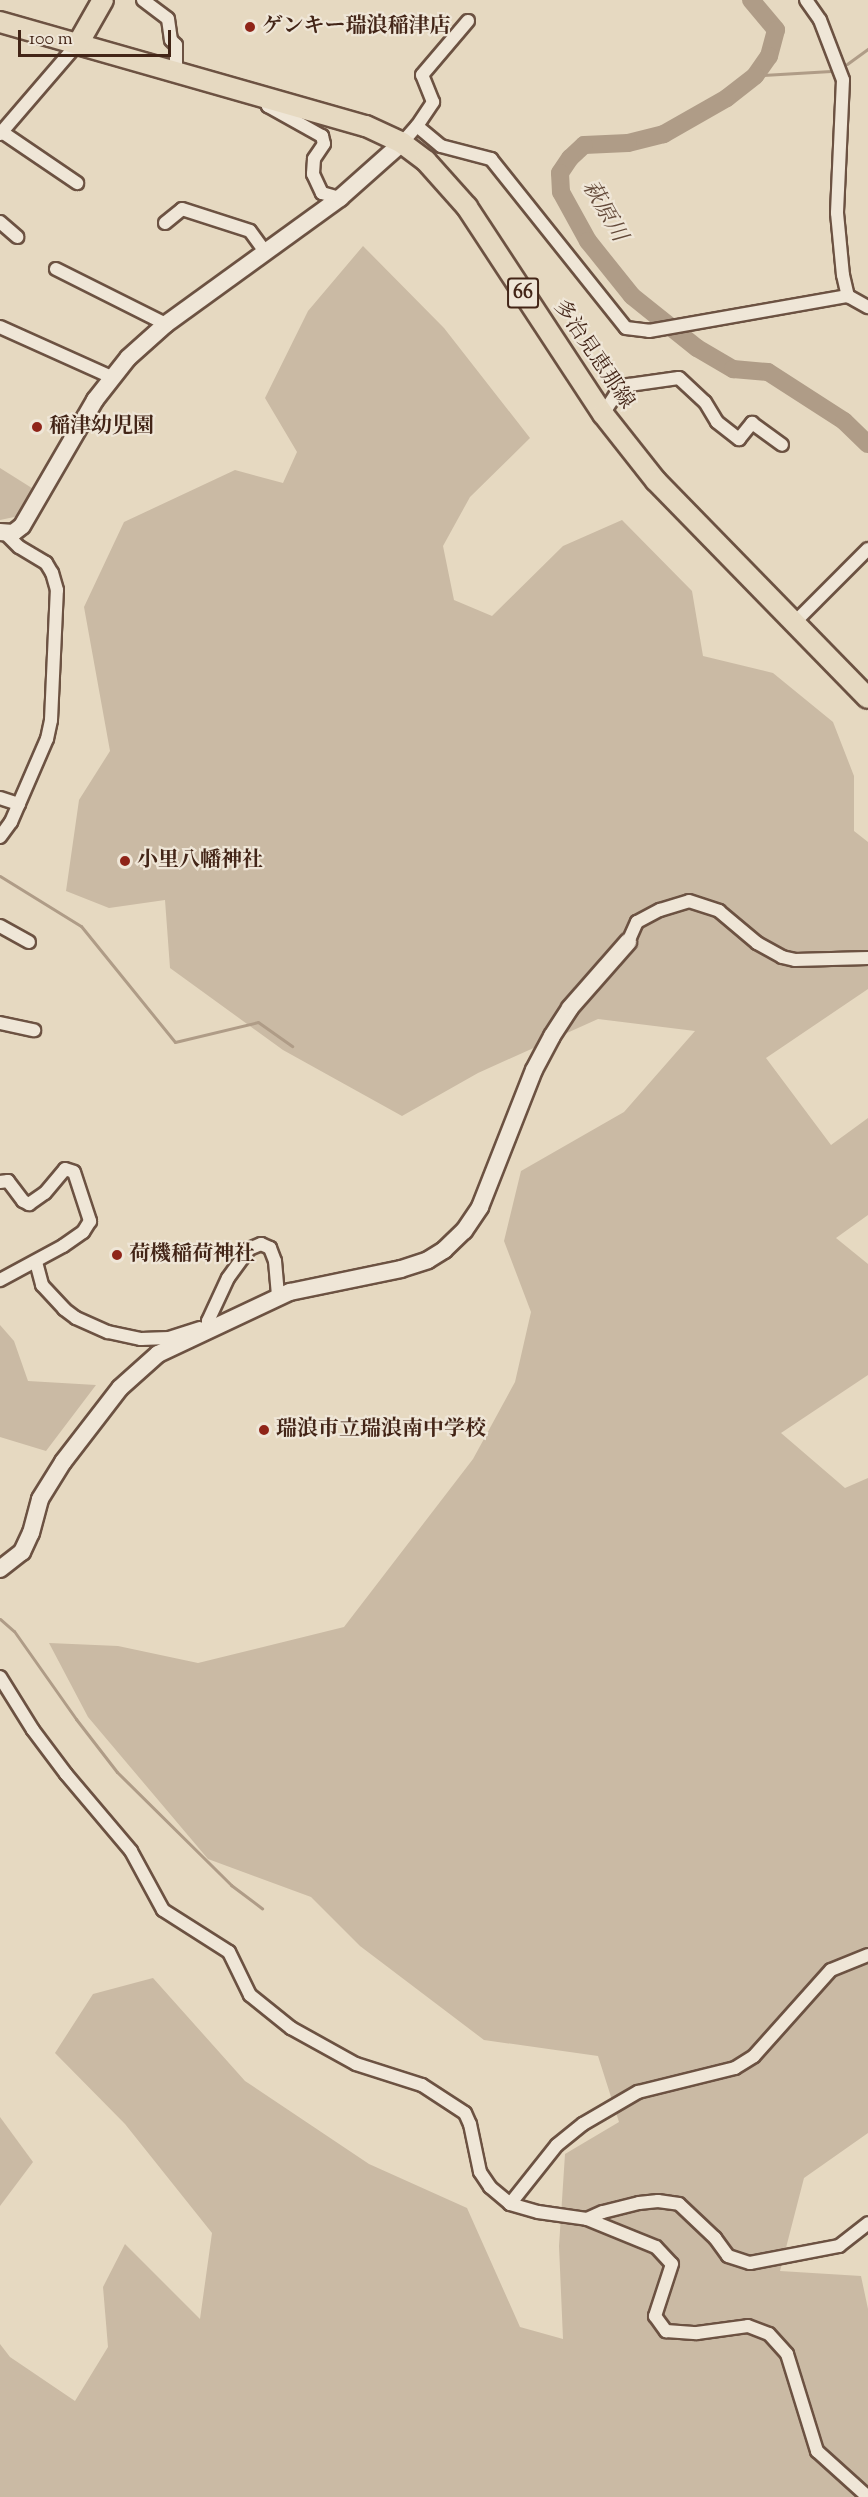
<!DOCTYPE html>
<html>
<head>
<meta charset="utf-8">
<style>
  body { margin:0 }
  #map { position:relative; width:868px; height:2497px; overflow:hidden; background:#e6d9c1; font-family:"Sorts Mill Goudy","Noto Serif JP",serif }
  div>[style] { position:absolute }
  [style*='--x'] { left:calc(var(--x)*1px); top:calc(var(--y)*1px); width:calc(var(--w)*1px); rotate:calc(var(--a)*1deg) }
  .green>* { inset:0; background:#cabaa4 }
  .stream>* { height:3px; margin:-1.5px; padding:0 1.5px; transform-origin:1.5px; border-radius:1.5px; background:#af9c87 }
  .river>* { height:18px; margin:-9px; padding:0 9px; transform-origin:9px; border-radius:9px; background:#af9c87 }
  .roads { filter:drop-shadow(2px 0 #6c5242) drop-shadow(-2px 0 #6c5242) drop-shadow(0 2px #6c5242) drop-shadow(0 -2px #6c5242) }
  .street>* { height:12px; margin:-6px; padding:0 6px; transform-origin:6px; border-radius:6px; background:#efe6d7 }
  .secondary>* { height:16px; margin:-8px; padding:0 8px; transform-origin:8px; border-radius:8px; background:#efe6d7 }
  .primary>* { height:20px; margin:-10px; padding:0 10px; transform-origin:10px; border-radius:10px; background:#e6d9c1 }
  .dots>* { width:16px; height:16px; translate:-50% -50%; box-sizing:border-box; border:3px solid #efe6d7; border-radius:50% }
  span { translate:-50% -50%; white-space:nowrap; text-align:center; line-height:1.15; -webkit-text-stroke:4.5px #efe6d7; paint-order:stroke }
  .shield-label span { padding:2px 4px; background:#efe6d7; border:2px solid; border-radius:4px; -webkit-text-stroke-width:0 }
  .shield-label { font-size:20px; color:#432517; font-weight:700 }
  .poi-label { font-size:21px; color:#432517; font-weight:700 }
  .left { translate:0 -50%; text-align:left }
  .street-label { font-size:21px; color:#432517 }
  .water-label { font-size:22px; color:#634939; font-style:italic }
  .scale { position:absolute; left:18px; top:30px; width:153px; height:27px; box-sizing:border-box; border:3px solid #432517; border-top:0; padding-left:8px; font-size:18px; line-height:21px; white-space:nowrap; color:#432517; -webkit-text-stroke:4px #efe6d7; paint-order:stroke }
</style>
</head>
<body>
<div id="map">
  <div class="green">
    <i style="clip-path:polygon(363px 246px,444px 328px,530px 438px,470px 497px,443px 546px,454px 600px,492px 616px,563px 546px,622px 520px,692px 591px,703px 656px,773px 673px,833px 722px,854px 776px,854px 831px,868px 842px,868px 989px,766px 1058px,831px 1145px,868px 1118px,868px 1215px,836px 1238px,868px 1264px,868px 1375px,781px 1433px,845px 1488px,868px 1478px,868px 2133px,804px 2178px,780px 2271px,861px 2276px,868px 2309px,868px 2497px,0 2497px,0 2344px,10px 2357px,75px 2401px,108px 2347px,103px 2287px,125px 2244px,200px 2319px,212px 2233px,125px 2124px,55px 2053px,93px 1994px,153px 1978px,245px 2081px,369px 2164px,467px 2208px,520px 2327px,563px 2339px,559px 2246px,565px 2154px,619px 2122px,598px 2056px,484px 2040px,360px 1946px,311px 1897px,208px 1859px,88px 1717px,49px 1643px,118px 1646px,198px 1663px,344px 1627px,473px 1459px,515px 1382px,531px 1312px,504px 1241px,521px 1171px,624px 1112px,695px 1031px,598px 1019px,478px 1073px,402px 1116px,283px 1050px,170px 968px,165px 900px,109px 908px,66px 891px,79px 800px,110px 751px,84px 607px,124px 522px,235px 470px,283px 483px,297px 452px,265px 398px,308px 311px)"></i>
    <i style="clip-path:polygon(0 468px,35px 490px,19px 516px,0 520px)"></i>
    <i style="clip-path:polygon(0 1325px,14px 1341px,28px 1381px,96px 1385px,46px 1451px,0 1437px)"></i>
    <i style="clip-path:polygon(0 2117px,33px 2162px,0 2206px)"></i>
  </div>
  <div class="stream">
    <i style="--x:847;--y:64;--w:26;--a:-36"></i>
    <i style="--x:758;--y:71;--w:6;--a:39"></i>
    <i style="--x:763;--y:75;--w:68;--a:-3.4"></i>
    <i style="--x:0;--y:876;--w:95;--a:31.7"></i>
    <i style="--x:81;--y:926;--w:149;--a:51"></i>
    <i style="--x:175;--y:1042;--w:85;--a:-13.5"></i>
    <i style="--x:258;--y:1022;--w:42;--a:35.2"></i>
    <i style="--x:0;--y:1619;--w:18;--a:41"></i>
    <i style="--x:14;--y:1631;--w:108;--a:54.8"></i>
    <i style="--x:76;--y:1719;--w:67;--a:52.3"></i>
    <i style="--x:117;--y:1772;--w:161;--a:44.7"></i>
    <i style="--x:231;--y:1885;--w:39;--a:37"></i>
  </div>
  <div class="river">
    <i style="--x:751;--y:0;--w:39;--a:50"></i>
    <i style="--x:776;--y:30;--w:27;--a:105"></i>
    <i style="--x:769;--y:56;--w:24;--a:125"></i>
    <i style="--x:755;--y:76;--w:36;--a:142"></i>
    <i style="--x:727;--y:98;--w:73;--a:150.3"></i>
    <i style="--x:664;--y:134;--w:37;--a:166"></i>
    <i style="--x:628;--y:143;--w:44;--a:177.4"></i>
    <i style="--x:584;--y:145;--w:19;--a:137"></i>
    <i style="--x:570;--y:158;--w:18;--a:124"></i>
    <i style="--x:560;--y:173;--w:19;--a:87"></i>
    <i style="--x:561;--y:192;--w:56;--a:61.1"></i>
    <i style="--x:588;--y:241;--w:70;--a:51.3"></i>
    <i style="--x:632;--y:296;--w:83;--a:38.7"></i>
    <i style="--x:697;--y:348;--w:42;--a:30.3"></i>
    <i style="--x:733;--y:369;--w:35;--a:5"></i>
    <i style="--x:768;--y:372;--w:90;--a:32.8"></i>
    <i style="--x:844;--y:421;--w:33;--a:44"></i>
  </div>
  <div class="roads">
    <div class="street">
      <i style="--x:143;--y:0;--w:31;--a:37"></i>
      <i style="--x:168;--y:19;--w:21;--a:82"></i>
      <i style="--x:171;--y:40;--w:7;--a:45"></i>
      <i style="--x:176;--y:45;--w:25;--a:90"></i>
      <i style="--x:806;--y:0;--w:24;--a:55"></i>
      <i style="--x:820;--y:20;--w:64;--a:69"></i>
      <i style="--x:843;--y:80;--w:133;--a:92.6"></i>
      <i style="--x:837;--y:213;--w:62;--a:84.5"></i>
      <i style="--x:843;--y:275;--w:22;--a:77"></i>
      <i style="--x:265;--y:100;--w:7;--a:63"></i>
      <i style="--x:268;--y:106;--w:62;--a:29.1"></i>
      <i style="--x:322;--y:136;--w:8;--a:76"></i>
      <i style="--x:324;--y:144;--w:18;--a:124"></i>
      <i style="--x:314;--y:159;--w:15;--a:94"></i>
      <i style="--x:313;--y:174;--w:21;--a:65"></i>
      <i style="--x:322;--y:193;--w:19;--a:16"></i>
      <i style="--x:417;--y:126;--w:29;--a:-56"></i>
      <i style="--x:433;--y:102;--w:29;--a:-112"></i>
      <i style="--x:422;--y:75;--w:71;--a:-49.6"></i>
      <i style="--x:2;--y:132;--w:91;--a:34.2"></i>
      <i style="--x:0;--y:134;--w:121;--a:-49.3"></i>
      <i style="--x:402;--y:143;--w:23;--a:-49"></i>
      <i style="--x:417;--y:126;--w:31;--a:40"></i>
      <i style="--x:441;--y:146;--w:52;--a:14.6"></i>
      <i style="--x:491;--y:159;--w:216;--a:51.4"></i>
      <i style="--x:626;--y:328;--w:23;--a:7"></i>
      <i style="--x:649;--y:331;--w:202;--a:-10"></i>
      <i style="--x:848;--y:296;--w:23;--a:29"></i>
      <i style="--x:0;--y:222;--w:23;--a:41"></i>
      <i style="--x:165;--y:223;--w:22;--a:-39"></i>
      <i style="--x:182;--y:209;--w:71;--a:17.9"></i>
      <i style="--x:250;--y:231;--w:26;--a:54"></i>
      <i style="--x:56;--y:269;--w:123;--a:26.6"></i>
      <i style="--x:0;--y:327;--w:122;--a:24.2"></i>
      <i style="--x:603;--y:414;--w:24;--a:-57"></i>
      <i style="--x:616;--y:394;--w:16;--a:-35"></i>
      <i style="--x:629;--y:385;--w:50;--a:-8"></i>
      <i style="--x:679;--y:378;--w:35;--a:43"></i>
      <i style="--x:705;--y:402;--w:23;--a:59"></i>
      <i style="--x:717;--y:422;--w:28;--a:38"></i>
      <i style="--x:739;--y:439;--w:21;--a:-51"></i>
      <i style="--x:752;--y:423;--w:37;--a:36"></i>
      <i style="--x:793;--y:624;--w:106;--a:-45"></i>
      <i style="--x:0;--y:798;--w:20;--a:18"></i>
      <i style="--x:0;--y:837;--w:19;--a:-54"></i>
      <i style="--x:11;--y:822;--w:90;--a:-66.6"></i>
      <i style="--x:47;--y:739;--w:19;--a:-78"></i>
      <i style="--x:51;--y:720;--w:130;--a:-87.4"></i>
      <i style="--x:57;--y:590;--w:18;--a:-106"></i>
      <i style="--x:52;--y:573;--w:12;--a:-121"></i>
      <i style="--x:46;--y:563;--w:31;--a:-149"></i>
      <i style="--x:19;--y:547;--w:17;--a:-135"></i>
      <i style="--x:0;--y:926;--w:33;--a:29"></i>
      <i style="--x:628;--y:942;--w:22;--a:-66"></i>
      <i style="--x:637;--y:922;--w:26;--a:-28"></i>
      <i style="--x:660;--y:910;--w:30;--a:-17"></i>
      <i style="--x:689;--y:901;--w:32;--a:18"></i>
      <i style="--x:719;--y:911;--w:50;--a:40.1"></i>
      <i style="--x:757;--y:943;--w:29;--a:29"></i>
      <i style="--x:782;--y:957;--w:13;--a:13"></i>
      <i style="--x:795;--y:960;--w:73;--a:-1.6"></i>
      <i style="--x:0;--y:1023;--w:35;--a:12"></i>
      <i style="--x:0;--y:1182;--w:8;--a:-7"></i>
      <i style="--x:8;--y:1181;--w:25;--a:53"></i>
      <i style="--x:23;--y:1201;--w:7;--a:27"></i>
      <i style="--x:29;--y:1204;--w:19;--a:-35"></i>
      <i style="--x:45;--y:1193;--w:31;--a:-50"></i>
      <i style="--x:65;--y:1169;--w:9;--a:18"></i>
      <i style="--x:74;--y:1172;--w:52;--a:71.9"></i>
      <i style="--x:90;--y:1221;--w:13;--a:122"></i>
      <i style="--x:83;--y:1232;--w:24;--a:145"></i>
      <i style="--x:63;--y:1246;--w:72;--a:151.6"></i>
      <i style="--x:36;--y:1262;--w:24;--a:75"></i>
      <i style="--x:42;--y:1285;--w:33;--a:47"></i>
      <i style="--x:64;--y:1309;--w:15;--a:37"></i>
      <i style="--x:76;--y:1318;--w:35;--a:24"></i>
      <i style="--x:108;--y:1332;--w:34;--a:12"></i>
      <i style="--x:141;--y:1339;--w:28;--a:-2"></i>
      <i style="--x:169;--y:1338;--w:32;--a:-18"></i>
      <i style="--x:208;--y:1331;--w:10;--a:-90"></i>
      <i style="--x:208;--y:1321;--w:47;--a:-65.1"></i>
      <i style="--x:228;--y:1278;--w:36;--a:-54"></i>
      <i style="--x:249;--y:1249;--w:13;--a:-23"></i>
      <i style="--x:261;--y:1244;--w:10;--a:24"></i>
      <i style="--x:270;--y:1248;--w:14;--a:69"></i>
      <i style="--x:275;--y:1261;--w:37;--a:85"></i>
      <i style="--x:0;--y:1677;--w:62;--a:58.1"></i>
      <i style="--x:33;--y:1730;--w:55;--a:53.1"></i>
      <i style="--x:66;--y:1774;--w:101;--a:49.8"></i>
      <i style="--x:131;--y:1851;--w:67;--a:61.5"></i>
      <i style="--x:163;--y:1910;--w:78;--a:32.5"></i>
      <i style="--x:229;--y:1952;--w:48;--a:64"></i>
      <i style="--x:250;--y:1995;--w:53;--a:38.8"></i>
      <i style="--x:291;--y:2028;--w:74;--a:29"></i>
      <i style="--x:356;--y:2064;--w:69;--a:17.7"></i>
      <i style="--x:422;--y:2085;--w:51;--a:33.1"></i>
      <i style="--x:465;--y:2113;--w:12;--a:66"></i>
      <i style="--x:470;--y:2124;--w:49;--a:78.2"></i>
      <i style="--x:480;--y:2172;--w:18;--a:56"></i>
      <i style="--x:490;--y:2187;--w:26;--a:40"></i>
      <i style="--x:510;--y:2204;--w:29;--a:16"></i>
      <i style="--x:538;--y:2212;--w:49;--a:8.1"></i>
      <i style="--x:587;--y:2219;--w:74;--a:22.1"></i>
      <i style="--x:656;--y:2247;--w:23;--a:47"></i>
      <i style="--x:672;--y:2264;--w:55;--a:108.1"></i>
      <i style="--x:655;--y:2316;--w:19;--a:54"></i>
      <i style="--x:666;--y:2331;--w:31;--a:4"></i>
      <i style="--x:697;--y:2333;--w:51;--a:-7.8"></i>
      <i style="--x:748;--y:2326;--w:22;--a:21"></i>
      <i style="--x:769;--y:2334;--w:27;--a:48"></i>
      <i style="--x:787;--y:2354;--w:102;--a:72.8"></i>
      <i style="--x:817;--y:2451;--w:69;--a:42"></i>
      <i style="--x:510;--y:2204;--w:75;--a:-51.5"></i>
      <i style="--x:557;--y:2145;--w:33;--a:-39"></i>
      <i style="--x:583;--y:2124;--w:64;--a:-30.2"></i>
      <i style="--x:638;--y:2092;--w:100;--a:-13.9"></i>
      <i style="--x:735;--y:2068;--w:22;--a:-32"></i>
      <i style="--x:754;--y:2056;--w:115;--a:-48.2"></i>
      <i style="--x:831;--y:1970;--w:40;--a:-22"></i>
      <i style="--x:587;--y:2219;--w:17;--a:-24"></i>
      <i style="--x:603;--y:2212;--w:37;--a:-14"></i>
      <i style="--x:639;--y:2203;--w:19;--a:-6"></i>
      <i style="--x:658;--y:2201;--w:21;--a:8"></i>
      <i style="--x:679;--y:2204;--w:50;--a:43.4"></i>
      <i style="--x:715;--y:2238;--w:22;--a:54"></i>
      <i style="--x:728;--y:2256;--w:23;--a:18"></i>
      <i style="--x:750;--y:2263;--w:91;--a:-10.8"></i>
      <i style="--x:839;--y:2246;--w:37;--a:-38"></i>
    </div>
    <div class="secondary">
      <i style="--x:0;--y:532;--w:13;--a:4"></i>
      <i style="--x:13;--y:533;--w:11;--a:-38"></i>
      <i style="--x:22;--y:526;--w:146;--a:-59.9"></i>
      <i style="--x:95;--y:400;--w:53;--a:-51.8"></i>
      <i style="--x:128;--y:358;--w:51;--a:-41.8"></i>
      <i style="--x:166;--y:324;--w:215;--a:-35.9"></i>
      <i style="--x:340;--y:198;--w:83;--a:-41.6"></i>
      <i style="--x:0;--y:1569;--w:28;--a:-38"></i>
      <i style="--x:22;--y:1552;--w:21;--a:-65"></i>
      <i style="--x:31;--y:1533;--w:35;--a:-75"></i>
      <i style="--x:40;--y:1499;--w:44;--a:-58.1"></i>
      <i style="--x:63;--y:1462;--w:93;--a:-52.4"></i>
      <i style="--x:120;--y:1388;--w:51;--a:-41.8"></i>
      <i style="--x:158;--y:1354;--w:146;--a:-25.2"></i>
      <i style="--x:290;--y:1292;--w:113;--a:-11.7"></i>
      <i style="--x:401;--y:1269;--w:28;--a:-18"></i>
      <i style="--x:428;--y:1260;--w:19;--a:-32"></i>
      <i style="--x:444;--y:1250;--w:28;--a:-44"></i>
      <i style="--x:464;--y:1231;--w:29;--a:-56"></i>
      <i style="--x:480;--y:1207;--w:147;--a:-68.5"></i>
      <i style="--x:534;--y:1070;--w:38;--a:-62"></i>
      <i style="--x:552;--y:1036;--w:33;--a:-57"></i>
      <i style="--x:570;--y:1008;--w:88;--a:-48.7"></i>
    </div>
    <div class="primary">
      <i style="--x:0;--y:22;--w:380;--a:15.9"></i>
      <i style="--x:366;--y:126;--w:40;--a:25"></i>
      <i style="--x:402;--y:143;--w:30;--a:37"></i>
      <i style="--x:426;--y:161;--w:62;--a:48.3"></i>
      <i style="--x:467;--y:207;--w:248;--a:56.7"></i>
      <i style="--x:603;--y:414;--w:85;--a:51.7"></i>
      <i style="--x:656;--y:481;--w:303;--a:45.7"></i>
      <i style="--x:79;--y:42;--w:48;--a:-60.3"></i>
    </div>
  </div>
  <div class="dots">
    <i style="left:250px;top:27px;background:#8f2418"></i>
    <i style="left:37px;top:427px;background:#8f2418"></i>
    <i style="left:125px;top:861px;background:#8f2418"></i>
    <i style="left:117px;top:1255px;background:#8f2418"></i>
    <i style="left:264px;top:1430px;background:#8f2418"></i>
  </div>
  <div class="shield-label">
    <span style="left:523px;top:293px">66</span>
  </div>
  <div class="poi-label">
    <span class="left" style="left:262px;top:27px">ゲンキー瑞浪稲津店</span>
    <span class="left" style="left:49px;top:427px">稲津幼児園</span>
    <span class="left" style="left:137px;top:861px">小里八幡神社</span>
    <span class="left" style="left:129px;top:1255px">荷機稲荷神社</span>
    <span class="left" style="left:276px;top:1430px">瑞浪市立瑞浪南中学校</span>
  </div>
  <div class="street-label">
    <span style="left:593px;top:355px;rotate:56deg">多治見恵那線</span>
  </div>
  <div class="water-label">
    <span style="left:603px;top:212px;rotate:60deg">萩原川</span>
  </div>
  <div class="scale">100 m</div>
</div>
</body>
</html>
